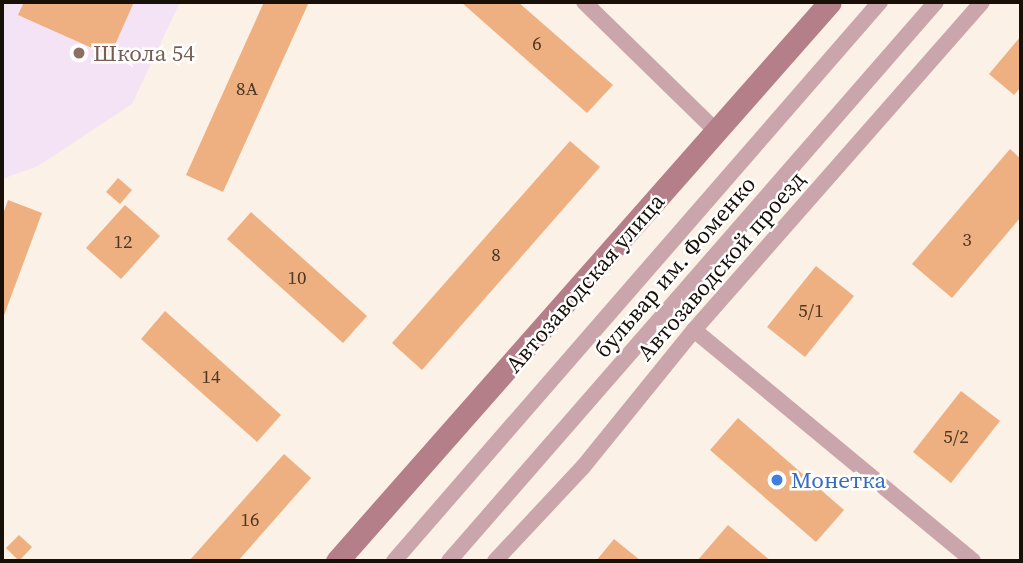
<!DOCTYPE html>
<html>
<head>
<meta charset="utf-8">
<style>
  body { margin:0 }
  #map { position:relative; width:1023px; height:563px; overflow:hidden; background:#fbf1e6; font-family:"Source Serif 4",serif }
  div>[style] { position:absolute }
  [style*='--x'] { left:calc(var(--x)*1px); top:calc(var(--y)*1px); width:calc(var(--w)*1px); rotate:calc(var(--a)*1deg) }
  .education>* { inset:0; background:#f4e3f4 }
  .building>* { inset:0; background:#eeb080 }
  .street>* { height:16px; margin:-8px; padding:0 8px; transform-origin:8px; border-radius:8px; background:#caa5ab }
  .secondary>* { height:23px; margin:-11.5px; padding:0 11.5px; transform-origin:11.5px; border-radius:11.5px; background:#b47f88 }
  .dots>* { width:19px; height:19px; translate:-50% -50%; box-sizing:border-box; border:4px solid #fff; border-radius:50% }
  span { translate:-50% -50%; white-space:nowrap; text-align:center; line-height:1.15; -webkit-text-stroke:5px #fff; paint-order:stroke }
  .number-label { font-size:19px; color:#4e3824 }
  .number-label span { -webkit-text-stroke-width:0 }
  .education-label { font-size:23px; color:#785e54 }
  .left { translate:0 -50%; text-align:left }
  .street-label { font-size:23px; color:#181006 }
  .shop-label { font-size:23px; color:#366cbe }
  .frame { position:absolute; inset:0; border:4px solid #181006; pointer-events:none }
</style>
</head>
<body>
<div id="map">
  <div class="education">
    <i style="clip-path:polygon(2px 2px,180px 2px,132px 104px,38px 166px,2px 179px)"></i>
  </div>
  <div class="building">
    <i style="clip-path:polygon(24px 2px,134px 2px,110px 56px,18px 15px)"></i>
    <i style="clip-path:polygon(264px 2px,309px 2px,223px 192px,186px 175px)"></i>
    <i style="clip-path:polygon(461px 2px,518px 2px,613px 85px,587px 113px)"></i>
    <i style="clip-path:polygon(1021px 36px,1021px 87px,1014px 95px,989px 74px)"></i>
    <i style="clip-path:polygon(570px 141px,600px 167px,422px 370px,392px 343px)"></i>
    <i style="clip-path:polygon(1010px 149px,1021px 159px,1021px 217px,952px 298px,912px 264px)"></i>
    <i style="clip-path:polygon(118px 178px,132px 190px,120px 204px,106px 192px)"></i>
    <i style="clip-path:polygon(8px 200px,42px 213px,3px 318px,2px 217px)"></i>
    <i style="clip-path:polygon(125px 205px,160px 236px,121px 279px,86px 248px)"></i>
    <i style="clip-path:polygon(251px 212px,367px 316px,343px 343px,227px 239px)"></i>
    <i style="clip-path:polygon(816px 266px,854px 296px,805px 357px,767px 327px)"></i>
    <i style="clip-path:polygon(165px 311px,281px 415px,257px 442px,141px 339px)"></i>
    <i style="clip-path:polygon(961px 391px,1000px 421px,951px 483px,913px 452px)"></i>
    <i style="clip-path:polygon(738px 418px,844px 510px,816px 542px,710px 450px)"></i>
    <i style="clip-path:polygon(284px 454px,311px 478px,238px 561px,189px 561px)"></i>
    <i style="clip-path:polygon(728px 525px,771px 561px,697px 561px)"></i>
    <i style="clip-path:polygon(19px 535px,32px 547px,19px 561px,6px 548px)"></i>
    <i style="clip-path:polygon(614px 539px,641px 561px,596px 561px)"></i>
  </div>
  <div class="street">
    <i style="--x:584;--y:2;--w:186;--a:44.3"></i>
    <i style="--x:694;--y:330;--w:362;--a:39.6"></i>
    <i style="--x:394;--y:561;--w:741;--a:-49"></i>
    <i style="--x:449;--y:561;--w:741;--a:-48.94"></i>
    <i style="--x:495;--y:561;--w:129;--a:-46.9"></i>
    <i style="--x:583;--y:467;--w:176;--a:-51"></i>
    <i style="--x:694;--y:330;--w:436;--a:-48.7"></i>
  </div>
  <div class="secondary">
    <i style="--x:337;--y:561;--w:745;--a:-48.59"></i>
  </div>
  <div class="dots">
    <i style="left:79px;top:53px;background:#8d6e63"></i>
    <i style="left:777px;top:480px;background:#3f7fe0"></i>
  </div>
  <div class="number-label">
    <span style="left:537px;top:44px">6</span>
    <span style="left:247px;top:89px">8А</span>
    <span style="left:967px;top:240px">3</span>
    <span style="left:123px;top:242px">12</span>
    <span style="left:496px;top:255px">8</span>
    <span style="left:297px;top:278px">10</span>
    <span style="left:811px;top:311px">5/1</span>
    <span style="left:211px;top:377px">14</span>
    <span style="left:956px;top:437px">5/2</span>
    <span style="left:250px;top:520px">16</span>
  </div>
  <div class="education-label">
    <span class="left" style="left:93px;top:53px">Школа 54</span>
  </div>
  <div class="street-label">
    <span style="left:721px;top:266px;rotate:-49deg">Автозаводской проезд</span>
    <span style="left:675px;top:267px;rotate:-49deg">бульвар им. Фоменко</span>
    <span style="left:585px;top:283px;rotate:-49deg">Автозаводская улица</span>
  </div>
  <div class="shop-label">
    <span class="left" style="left:791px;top:480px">Монетка</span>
  </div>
  <div class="frame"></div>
</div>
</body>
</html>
